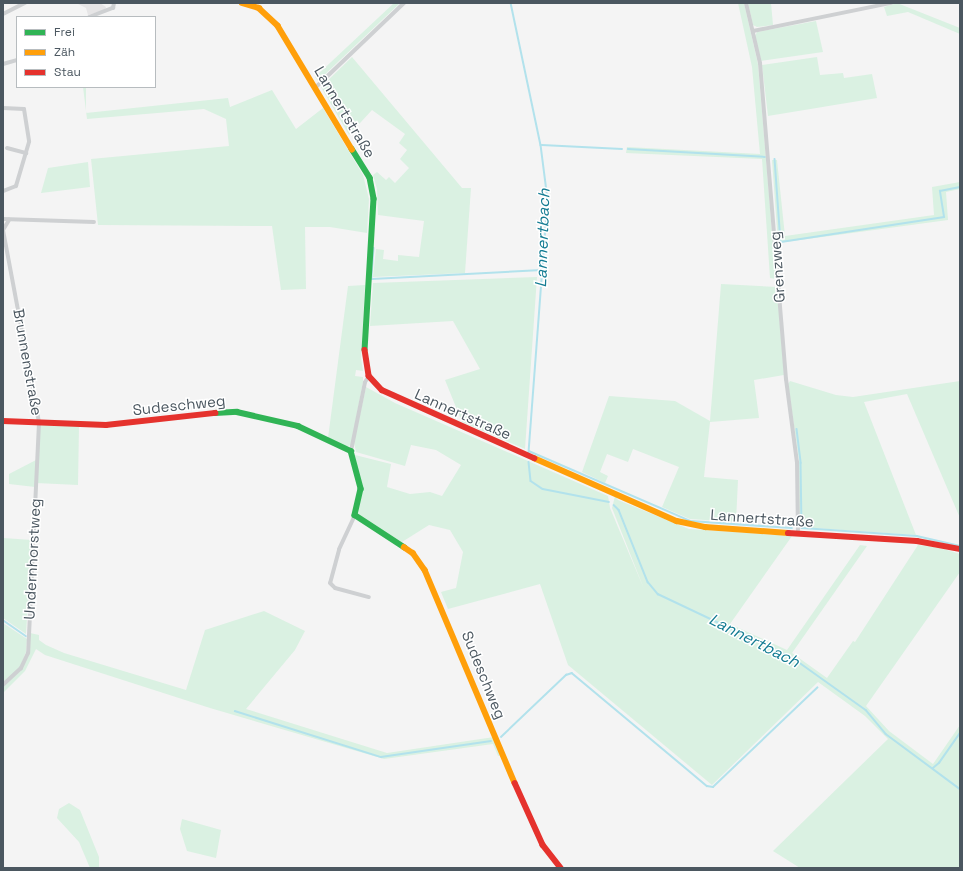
<!DOCTYPE html>
<html>
<head>
<meta charset="utf-8">
<style>
  body { margin:0 }
  #map { position:relative; width:963px; height:871px; overflow:hidden; background:#f4f4f4; font-family:"Space Grotesk",sans-serif }
  div>[style] { position:absolute }
  [style*='--x'] { left:calc(var(--x)*1px); top:calc(var(--y)*1px); width:calc(var(--w)*1px); rotate:calc(var(--a)*1deg) }
  .education>* { inset:0; background:#e6e5e6 }
  .green>* { inset:0; background:#daf1e2 }
  .stream>* { height:1.5px; margin:-0.75px; padding:0 0.75px; transform-origin:0.75px; border-radius:0.75px; background:#b2e2ec }
  .street>* { height:4px; margin:-2px; padding:0 2px; transform-origin:2px; border-radius:2px; background:#ced0d2 }
  .fast>* { height:5.5px; margin:-2.75px; padding:0 2.75px; transform-origin:2.75px; border-radius:2.75px; background:#30b455 }
  .slow>* { height:5.5px; margin:-2.75px; padding:0 2.75px; transform-origin:2.75px; border-radius:2.75px; background:#ff9f0a }
  .jam>* { height:5.5px; margin:-2.75px; padding:0 2.75px; transform-origin:2.75px; border-radius:2.75px; background:#e5322d }
  span { translate:-50% -50%; white-space:nowrap; text-align:center; line-height:1.15; -webkit-text-stroke:3px #fff; paint-order:stroke }
  .street-label { font-size:15px; color:#4b5760 }
  .water-label { font-size:16px; color:#147c93; font-style:italic }
  .frame { position:absolute; inset:0; border:4px solid #4b5760; pointer-events:none }
  .legend { position:absolute; left:16px; top:16px; width:140px; height:72px; box-sizing:border-box; background:#fff; border:1px solid #b7bcbf; margin:0; padding:5px 7px; list-style:none; font-size:12px; color:#4b5760 }
  .legend li { display:flex; align-items:center; gap:8px; height:20px }
  .legend b { width:20px; border:1px solid #b7bcbf }
</style>
</head>
<body>
<div id="map">
  <div class="education">
    <i style="clip-path:polygon(76px 3px,100px 3px,106px 7px,105px 10px,88px 15px,86px 8px)"></i>
  </div>
  <div class="green">
    <i style="clip-path:polygon(394px 3px,400px 3px,318px 81px,315px 77px)"></i>
    <i style="clip-path:polygon(738px 3px,744px 3px,758px 64px,776px 279px,770px 278px,762px 159px,626px 153px,627px 147px,760px 154px,752px 67px)"></i>
    <i style="clip-path:polygon(748px 3px,771px 3px,773px 25px,757px 27px,753px 25px)"></i>
    <i style="clip-path:polygon(897px 3px,960px 28px,960px 34px,908px 12px,887px 16px,884px 7px)"></i>
    <i style="clip-path:polygon(816px 21px,823px 52px,761px 61px,755px 36px,757px 32px)"></i>
    <i style="clip-path:polygon(352px 57px,462px 188px,471px 188px,465px 273px,373px 277px,376px 249px,384px 250px,383px 259px,398px 261px,398px 255px,419px 257px,424px 221px,378px 215px,377px 189px,373px 175px,377px 172px,386px 180px,389px 177px,395px 183px,409px 168px,400px 159px,407px 150px,399px 143px,405px 134px,372px 110px,349px 135px,321px 87px)"></i>
    <i style="clip-path:polygon(817px 57px,820px 75px,843px 73px,844px 78px,872px 74px,877px 98px,768px 116px,762px 65px)"></i>
    <i style="clip-path:polygon(83px 87px,86px 87px,86px 113px,228px 98px,230px 107px,272px 90px,296px 129px,323px 108px,363px 175px,369px 199px,367px 233px,330px 227px,305px 227px,306px 289px,281px 290px,272px 226px,98px 225px,91px 159px,229px 146px,226px 119px,204px 109px,87px 119px)"></i>
    <i style="clip-path:polygon(772px 160px,777px 160px,785px 236px,934px 215px,932px 187px,960px 182px,960px 189px,946px 192px,948px 220px,778px 243px)"></i>
    <i style="clip-path:polygon(88px 162px,90px 187px,41px 193px,48px 168px)"></i>
    <i style="clip-path:polygon(537px 277px,525px 449px,462px 422px,445px 380px,480px 369px,453px 321px,370px 326px,373px 283px)"></i>
    <i style="clip-path:polygon(721px 284px,777px 287px,784px 375px,754px 380px,759px 418px,710px 422px,704px 477px,738px 480px,736px 522px,690px 519px,662px 507px,679px 467px,633px 449px,628px 462px,607px 454px,600px 472px,608px 476px,605px 483px,582px 472px,609px 396px,675px 401px,710px 421px)"></i>
    <i style="clip-path:polygon(365px 285px,361px 358px,363px 371px,356px 370px,355px 376px,363px 377px,363px 382px,351px 445px,346px 447px,328px 438px,348px 286px)"></i>
    <i style="clip-path:polygon(790px 381px,836px 395px,853px 397px,960px 381px,960px 518px,907px 394px,864px 402px,916px 535px,799px 527px,799px 461px,788px 384px)"></i>
    <i style="clip-path:polygon(366px 387px,395px 403px,608px 496px,610px 508px,644px 589px,612px 508px,615px 496px,618px 500px,689px 529px,792px 536px,730px 624px,787px 650px,860px 545px,867px 546px,792px 653px,827px 678px,853px 641px,855px 642px,918px 545px,940px 548px,960px 554px,960px 572px,866px 706px,889px 731px,933px 764px,960px 725px,960px 868px,800px 868px,773px 851px,888px 739px,865px 716px,818px 682px,712px 785px,568px 665px,540px 584px,448px 609px,441px 592px,456px 588px,463px 552px,450px 530px,429px 525px,402px 542px,358px 516px,360px 500px,355px 455px,391px 464px,387px 487px,410px 494px,430px 492px,442px 496px,461px 465px,436px 450px,411px 445px,405px 466px,356px 452px,354px 442px)"></i>
    <i style="clip-path:polygon(40px 424px,79px 426px,78px 485px,36px 483px,35px 487px,9px 484px,9px 474px,36px 460px)"></i>
    <i style="clip-path:polygon(3px 538px,32px 540px,26px 634px,3px 618px)"></i>
    <i style="clip-path:polygon(264px 611px,305px 631px,295px 650px,246px 709px,387px 753px,494px 737px,502px 755px,498px 756px,493px 744px,384px 759px,210px 708px,45px 655px,36px 649px,25px 671px,3px 693px,3px 687px,22px 669px,29px 653px,30px 633px,39px 635px,39px 640px,46px 645px,64px 653px,186px 690px,205px 630px)"></i>
    <i style="clip-path:polygon(3px 623px,27px 639px,26px 652px,20px 667px,3px 684px)"></i>
    <i style="clip-path:polygon(69px 803px,80px 810px,99px 857px,99px 868px,90px 868px,79px 842px,57px 818px,59px 809px)"></i>
    <i style="clip-path:polygon(182px 819px,221px 830px,216px 858px,187px 851px,180px 829px)"></i>
  </div>
  <div class="stream">
    <i style="--x:511;--y:3;--w:145;--a:78.1"></i>
    <i style="--x:541;--y:145;--w:55;--a:82.7"></i>
    <i style="--x:548;--y:200;--w:254;--a:94.3"></i>
    <i style="--x:542;--y:145;--w:80;--a:2.9"></i>
    <i style="--x:628;--y:149;--w:137;--a:3.3"></i>
    <i style="--x:775;--y:159;--w:83;--a:85.9"></i>
    <i style="--x:781;--y:242;--w:165;--a:-8.7"></i>
    <i style="--x:944;--y:217;--w:26;--a:-99"></i>
    <i style="--x:940;--y:191;--w:20;--a:-11"></i>
    <i style="--x:374;--y:248;--w:31;--a:94"></i>
    <i style="--x:372;--y:279;--w:170;--a:-3"></i>
    <i style="--x:797;--y:429;--w:34;--a:83"></i>
    <i style="--x:801;--y:463;--w:65;--a:89.1"></i>
    <i style="--x:802;--y:528;--w:115;--a:4"></i>
    <i style="--x:917;--y:536;--w:44;--a:13.1"></i>
    <i style="--x:529;--y:451;--w:176;--a:23.4"></i>
    <i style="--x:691;--y:521;--w:101;--a:4"></i>
    <i style="--x:529;--y:462;--w:19;--a:84"></i>
    <i style="--x:531;--y:481;--w:14;--a:34"></i>
    <i style="--x:543;--y:489;--w:67;--a:11.1"></i>
    <i style="--x:614;--y:505;--w:7;--a:45"></i>
    <i style="--x:619;--y:510;--w:78;--a:68.1"></i>
    <i style="--x:648;--y:582;--w:16;--a:50"></i>
    <i style="--x:658;--y:594;--w:149;--a:25.4"></i>
    <i style="--x:793;--y:658;--w:90;--a:35.5"></i>
    <i style="--x:866;--y:710;--w:31;--a:50"></i>
    <i style="--x:886;--y:734;--w:92;--a:36.6"></i>
    <i style="--x:3;--y:620;--w:28;--a:35"></i>
    <i style="--x:235;--y:711;--w:153;--a:17.5"></i>
    <i style="--x:381;--y:757;--w:111;--a:-8.3"></i>
    <i style="--x:501;--y:737;--w:90;--a:-43.6"></i>
    <i style="--x:566;--y:675;--w:6;--a:-18"></i>
    <i style="--x:572;--y:673;--w:176;--a:39.9"></i>
    <i style="--x:707;--y:786;--w:6;--a:9"></i>
    <i style="--x:713;--y:787;--w:144;--a:-43.6"></i>
    <i style="--x:933;--y:768;--w:8;--a:-40"></i>
    <i style="--x:939;--y:763;--w:37;--a:-55"></i>
  </div>
  <div class="street">
    <i style="--x:746;--y:3;--w:62;--a:76.9"></i>
    <i style="--x:760;--y:63;--w:317;--a:85.3"></i>
    <i style="--x:786;--y:379;--w:84;--a:82.5"></i>
    <i style="--x:797;--y:462;--w:71;--a:89.2"></i>
    <i style="--x:3;--y:14;--w:25;--a:-27"></i>
    <i style="--x:89;--y:17;--w:26;--a:-21"></i>
    <i style="--x:113;--y:8;--w:5;--a:-79"></i>
    <i style="--x:753;--y:31;--w:141;--a:-11.5"></i>
    <i style="--x:3;--y:64;--w:15;--a:-16"></i>
    <i style="--x:316;--y:87;--w:122;--a:-43.7"></i>
    <i style="--x:3;--y:108;--w:21;--a:3"></i>
    <i style="--x:24;--y:109;--w:33;--a:81"></i>
    <i style="--x:29;--y:142;--w:46;--a:106.5"></i>
    <i style="--x:16;--y:186;--w:14;--a:159"></i>
    <i style="--x:7;--y:148;--w:20;--a:15"></i>
    <i style="--x:3;--y:219;--w:91;--a:1.9"></i>
    <i style="--x:3;--y:230;--w:196;--a:79.4"></i>
    <i style="--x:39;--y:423;--w:230;--a:92.7"></i>
    <i style="--x:28;--y:653;--w:17;--a:115"></i>
    <i style="--x:21;--y:668;--w:25;--a:137"></i>
    <i style="--x:3;--y:230;--w:12;--a:-59"></i>
    <i style="--x:351;--y:451;--w:70;--a:-78.5"></i>
    <i style="--x:365;--y:382;--w:7;--a:-56"></i>
    <i style="--x:355;--y:515;--w:38;--a:115"></i>
    <i style="--x:339;--y:550;--w:34;--a:105"></i>
    <i style="--x:330;--y:583;--w:7;--a:45"></i>
    <i style="--x:335;--y:588;--w:35;--a:15"></i>
  </div>
  <div class="fast">
    <i style="--x:352;--y:149;--w:34;--a:58"></i>
    <i style="--x:370;--y:178;--w:21;--a:79"></i>
    <i style="--x:374;--y:199;--w:151;--a:93.4"></i>
    <i style="--x:215;--y:413;--w:22;--a:-3"></i>
    <i style="--x:237;--y:412;--w:63;--a:12.9"></i>
    <i style="--x:298;--y:426;--w:59;--a:25.3"></i>
    <i style="--x:351;--y:451;--w:39;--a:75"></i>
    <i style="--x:361;--y:489;--w:27;--a:103"></i>
    <i style="--x:355;--y:515;--w:59;--a:33.1"></i>
  </div>
  <div class="slow">
    <i style="--x:242;--y:3;--w:18;--a:16"></i>
    <i style="--x:259;--y:8;--w:26;--a:43"></i>
    <i style="--x:278;--y:26;--w:144;--a:59"></i>
    <i style="--x:534;--y:458;--w:156;--a:23.8"></i>
    <i style="--x:677;--y:521;--w:29;--a:12"></i>
    <i style="--x:705;--y:527;--w:83;--a:4.1"></i>
    <i style="--x:404;--y:547;--w:11;--a:34"></i>
    <i style="--x:413;--y:553;--w:21;--a:55"></i>
    <i style="--x:425;--y:570;--w:231;--a:67.1"></i>
  </div>
  <div class="jam">
    <i style="--x:365;--y:350;--w:26;--a:81"></i>
    <i style="--x:369;--y:376;--w:19;--a:47"></i>
    <i style="--x:382;--y:390;--w:167;--a:24.1"></i>
    <i style="--x:3;--y:421;--w:103;--a:2.2"></i>
    <i style="--x:106;--y:425;--w:110;--a:-6.3"></i>
    <i style="--x:788;--y:533;--w:129;--a:3.5"></i>
    <i style="--x:917;--y:541;--w:44;--a:10.5"></i>
    <i style="--x:515;--y:783;--w:68;--a:65.7"></i>
    <i style="--x:543;--y:845;--w:29;--a:52"></i>
  </div>
  <div class="street-label">
    <span style="left:345px;top:112px;rotate:59deg">Lannertstraße</span>
    <span style="left:777px;top:267px;rotate:-94deg">Grenzweg</span>
    <span style="left:28px;top:362px;rotate:80deg">Brunnenstraße</span>
    <span style="left:179px;top:405px;rotate:-6deg">Sudeschweg</span>
    <span style="left:463px;top:414px;rotate:24deg">Lannertstraße</span>
    <span style="left:762px;top:518px;rotate:4deg">Lannertstraße</span>
    <span style="left:32px;top:559px;rotate:-87deg">Undernhorstweg</span>
    <span style="left:484px;top:675px;rotate:68deg">Sudeschweg</span>
  </div>
  <div class="water-label">
    <span style="left:543px;top:238px;rotate:-88deg">Lannertbach</span>
    <span style="left:754px;top:641px;rotate:27deg">Lannertbach</span>
  </div>
  <div class="frame"></div>
  <ul class="legend">
  <li><b style="height:5px;background:#30b455"></b>Frei</li>
  <li><b style="height:5px;background:#ff9f0a"></b>Zäh</li>
  <li><b style="height:5px;background:#e5322d"></b>Stau</li>
  </ul>
</div>
</body>
</html>
